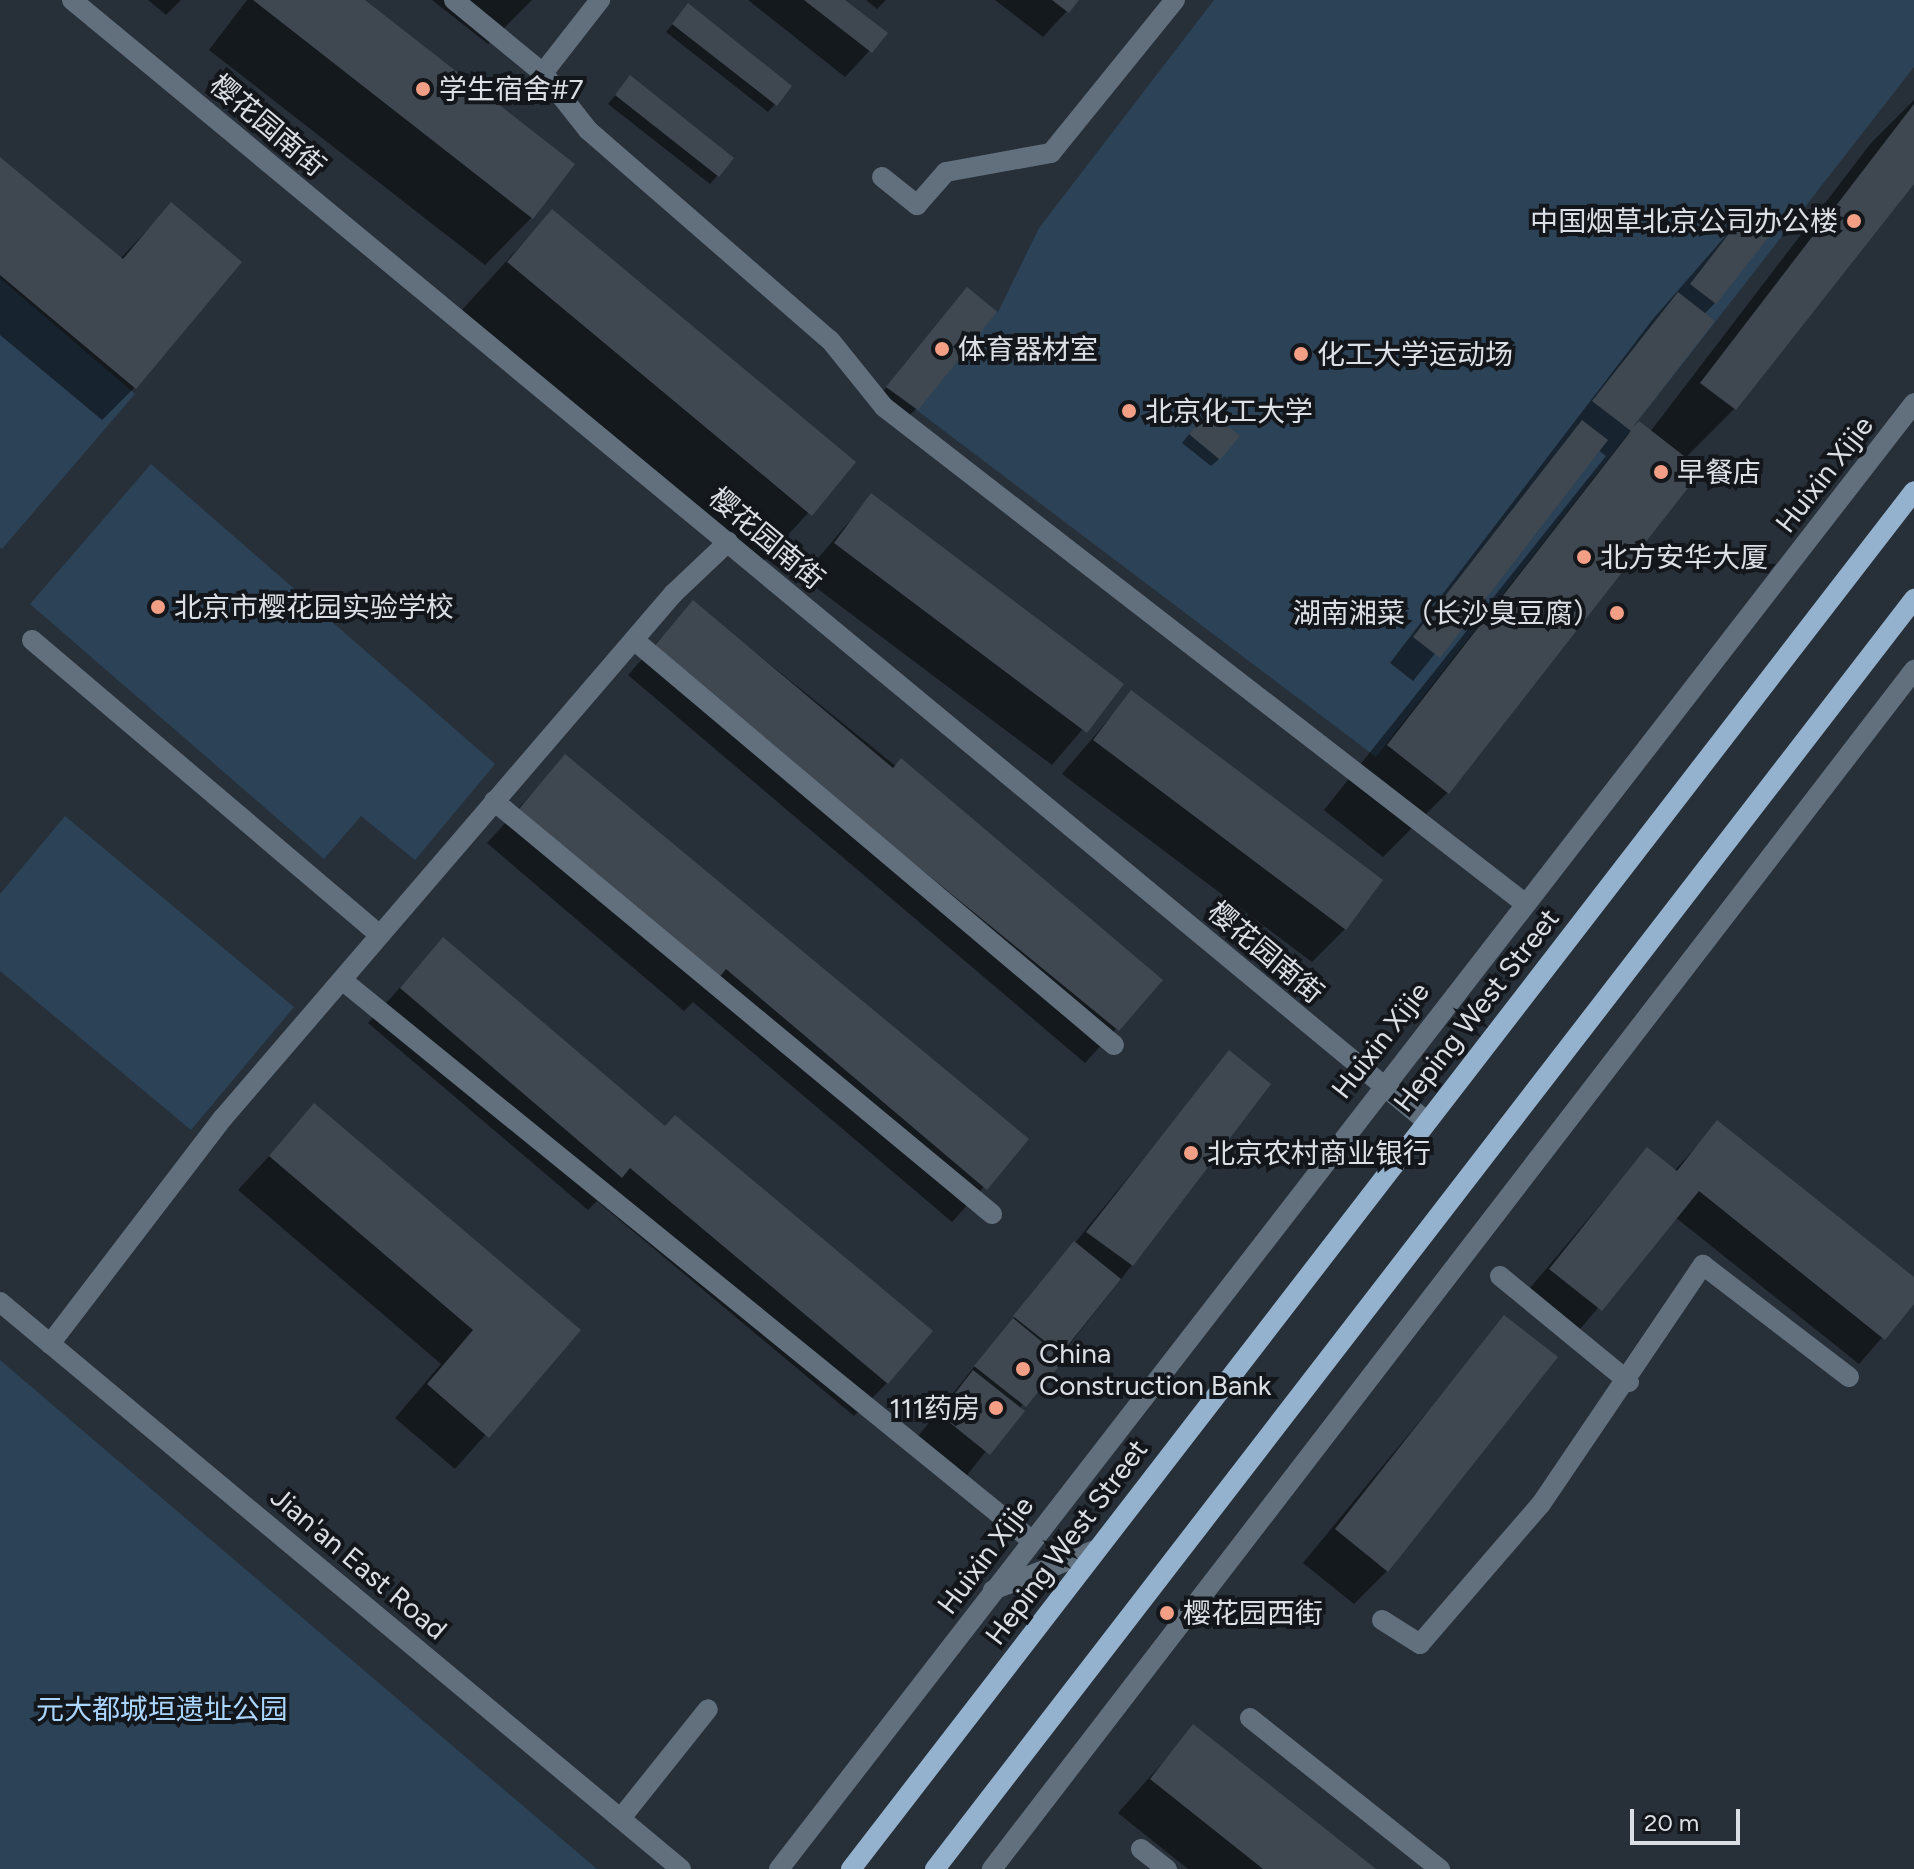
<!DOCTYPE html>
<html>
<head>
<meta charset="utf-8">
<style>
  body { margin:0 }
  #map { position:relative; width:1914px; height:1869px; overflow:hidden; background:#272f38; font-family:Figtree,"Noto Sans SC",sans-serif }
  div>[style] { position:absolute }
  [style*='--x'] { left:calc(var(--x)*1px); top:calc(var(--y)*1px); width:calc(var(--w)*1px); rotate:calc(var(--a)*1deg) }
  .green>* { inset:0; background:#2c4257 }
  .shadow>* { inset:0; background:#0007 }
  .building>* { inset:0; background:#3f4851 }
  .minor>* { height:20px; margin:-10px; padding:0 10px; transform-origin:10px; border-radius:10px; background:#62707e }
  .major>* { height:20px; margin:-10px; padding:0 10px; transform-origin:10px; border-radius:10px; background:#94b2ce }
  .dots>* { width:22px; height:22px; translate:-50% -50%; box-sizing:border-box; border:4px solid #13171b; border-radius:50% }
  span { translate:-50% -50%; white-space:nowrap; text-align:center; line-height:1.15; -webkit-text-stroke:8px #13171b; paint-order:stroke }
  .poi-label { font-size:28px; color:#dbe0e6 }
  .left { translate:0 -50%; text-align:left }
  .right { translate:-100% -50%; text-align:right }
  .street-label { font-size:28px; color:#dbe0e6 }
  .park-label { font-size:28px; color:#abd6ff }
  .scale { position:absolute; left:1630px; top:1809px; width:110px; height:36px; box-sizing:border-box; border:4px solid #dbe0e6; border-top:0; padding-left:10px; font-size:24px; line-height:28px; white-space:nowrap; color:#dbe0e6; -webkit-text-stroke:6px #13171b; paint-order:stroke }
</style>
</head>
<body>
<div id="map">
  <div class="green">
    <i style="clip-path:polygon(1214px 0,1914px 0,1914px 67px,1376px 757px,886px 387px,967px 287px,998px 312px,1039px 228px)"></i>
    <i style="clip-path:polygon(0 278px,135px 394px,2px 549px,0 548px)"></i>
    <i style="clip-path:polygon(151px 464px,495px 764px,415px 860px,361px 816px,324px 859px,30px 604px)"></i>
    <i style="clip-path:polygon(65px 816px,294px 1007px,191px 1130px,0 971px,0 894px)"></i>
    <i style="clip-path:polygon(0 1360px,597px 1869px,0 1869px)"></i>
  </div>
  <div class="shadow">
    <i style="clip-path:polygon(148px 0,181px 0,166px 15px)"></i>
    <i style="clip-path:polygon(247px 0,362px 0,532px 217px,485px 265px,209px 50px)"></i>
    <i style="clip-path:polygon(432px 0,532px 0,488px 44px)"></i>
    <i style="clip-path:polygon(748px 0,842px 0,885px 34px,845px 77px)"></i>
    <i style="clip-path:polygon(866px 0,886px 0,877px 9px)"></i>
    <i style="clip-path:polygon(995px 0,1077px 0,1043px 37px)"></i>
    <i style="clip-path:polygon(681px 14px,775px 104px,768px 112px,666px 32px)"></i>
    <i style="clip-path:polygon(623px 86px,732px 158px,710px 184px,608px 104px)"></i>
    <i style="clip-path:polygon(1914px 100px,1914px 180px,1735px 408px,1684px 459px,1448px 792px,1383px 857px,1324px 810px,1606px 456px,1598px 450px,1413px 681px,1390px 663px,1653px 319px,1729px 232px,1745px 215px,1715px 303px,1703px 315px,1712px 321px,1627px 435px,1639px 424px,1650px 432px,1871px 143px)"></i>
    <i style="clip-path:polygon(0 159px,120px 259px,171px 205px,135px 387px,102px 420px,0 335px)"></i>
    <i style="clip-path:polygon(552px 211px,854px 463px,763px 562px,461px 311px)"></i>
    <i style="clip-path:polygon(959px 298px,917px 408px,909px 416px,880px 395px)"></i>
    <i style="clip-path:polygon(1200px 421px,1219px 459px,1211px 466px,1182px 443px)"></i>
    <i style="clip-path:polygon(871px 496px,1121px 684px,1052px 765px,802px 577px)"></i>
    <i style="clip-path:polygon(693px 602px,1160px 980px,1085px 1063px,628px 675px)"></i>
    <i style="clip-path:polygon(1131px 693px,1345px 929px,1312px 962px,1062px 774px)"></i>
    <i style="clip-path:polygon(565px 757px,1026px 1140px,952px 1222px,693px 1002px,684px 1011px,487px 843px)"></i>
    <i style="clip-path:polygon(443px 940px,887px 1383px,854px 1416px,597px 1201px,588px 1210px,368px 1023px)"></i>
    <i style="clip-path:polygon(1229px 1053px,1132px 1265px,964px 1479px,915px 1440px)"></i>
    <i style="clip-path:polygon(315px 1106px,578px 1330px,455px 1469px,395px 1418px,441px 1364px,238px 1190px)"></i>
    <i style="clip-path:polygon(1718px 1123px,1914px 1279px,1914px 1301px,1859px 1364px,1675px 1217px,1575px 1335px,1525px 1294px,1647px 1149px,1674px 1171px)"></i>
    <i style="clip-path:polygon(1505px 1317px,1387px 1571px,1354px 1604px,1303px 1563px)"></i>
    <i style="clip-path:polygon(1194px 1727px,1373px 1869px,1188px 1869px,1118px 1813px)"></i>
  </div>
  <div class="building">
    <i style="clip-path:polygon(253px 0,365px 0,575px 164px,533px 219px)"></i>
    <i style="clip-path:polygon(804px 0,845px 0,888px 33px,872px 53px)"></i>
    <i style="clip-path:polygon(1052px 0,1079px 0,1069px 13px)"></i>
    <i style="clip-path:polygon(688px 3px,792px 86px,777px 106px,672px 24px)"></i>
    <i style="clip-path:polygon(630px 75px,734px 158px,719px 177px,615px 95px)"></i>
    <i style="clip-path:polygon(1914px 104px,1914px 184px,1736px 410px,1700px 383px)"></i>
    <i style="clip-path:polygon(0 157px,123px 259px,171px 202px,242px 262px,136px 389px,0 275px)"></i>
    <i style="clip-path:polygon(552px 209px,856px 462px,812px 516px,507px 262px)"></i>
    <i style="clip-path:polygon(1745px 213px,1772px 233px,1716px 304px,1690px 284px)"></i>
    <i style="clip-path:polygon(967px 287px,997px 312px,918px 410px,886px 387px)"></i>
    <i style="clip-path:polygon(1678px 292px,1715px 321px,1632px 428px,1639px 421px,1702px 470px,1449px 794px,1387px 745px,1631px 431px,1592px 401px)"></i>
    <i style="clip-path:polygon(1208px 410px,1240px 436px,1220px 460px,1189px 434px)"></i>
    <i style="clip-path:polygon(1582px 420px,1608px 440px,1440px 658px,1413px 637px)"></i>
    <i style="clip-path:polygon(871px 493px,1124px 684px,1087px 733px,834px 543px)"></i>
    <i style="clip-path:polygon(693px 600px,893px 768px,901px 758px,1163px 980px,1119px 1031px,652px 649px)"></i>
    <i style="clip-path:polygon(1131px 690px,1383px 880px,1346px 930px,1093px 740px)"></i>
    <i style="clip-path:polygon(565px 754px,1029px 1139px,987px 1190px,726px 969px,718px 979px,519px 809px)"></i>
    <i style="clip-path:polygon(443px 937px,665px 1126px,675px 1115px,933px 1331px,888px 1384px,630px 1168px,622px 1178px,400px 988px)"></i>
    <i style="clip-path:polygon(1229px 1050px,1271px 1084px,1133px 1266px,1086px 1232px)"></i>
    <i style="clip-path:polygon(314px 1103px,581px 1330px,489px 1438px,427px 1384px,473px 1330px,269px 1156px)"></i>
    <i style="clip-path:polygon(1717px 1120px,1914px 1277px,1914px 1304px,1885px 1340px,1699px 1191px,1602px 1311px,1549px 1269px,1647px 1147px,1677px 1171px)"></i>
    <i style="clip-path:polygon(1074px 1241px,1121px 1279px,1061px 1354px,1013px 1316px)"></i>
    <i style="clip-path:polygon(1504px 1315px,1558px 1357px,1388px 1572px,1335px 1529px)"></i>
    <i style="clip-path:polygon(1013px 1318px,1064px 1360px,1026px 1407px,974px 1366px)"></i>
    <i style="clip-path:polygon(973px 1370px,1025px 1411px,990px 1455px,939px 1414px)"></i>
    <i style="clip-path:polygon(1193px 1724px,1376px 1869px,1263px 1869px,1150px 1779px)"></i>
  </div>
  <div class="minor">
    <i style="--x:72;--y:0;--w:1758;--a:39.62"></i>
    <i style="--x:454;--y:0;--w:115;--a:39.4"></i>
    <i style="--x:543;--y:73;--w:73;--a:51.7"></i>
    <i style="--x:588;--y:130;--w:320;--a:41"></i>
    <i style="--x:830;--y:340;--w:86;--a:51.1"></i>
    <i style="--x:884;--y:407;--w:808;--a:37.76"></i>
    <i style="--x:543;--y:73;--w:93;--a:-52"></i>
    <i style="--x:882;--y:177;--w:45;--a:38.7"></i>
    <i style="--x:917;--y:205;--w:44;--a:-48.7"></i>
    <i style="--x:946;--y:172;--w:107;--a:-10.3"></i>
    <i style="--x:1051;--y:153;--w:197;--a:-51"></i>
    <i style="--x:32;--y:640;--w:455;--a:40.3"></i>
    <i style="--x:634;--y:640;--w:628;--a:40.16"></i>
    <i style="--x:494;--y:801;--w:647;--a:39.67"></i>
    <i style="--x:342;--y:980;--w:888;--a:39.1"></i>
    <i style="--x:1500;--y:1276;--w:167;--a:39.4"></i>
    <i style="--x:0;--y:1302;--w:886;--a:39.78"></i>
    <i style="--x:50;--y:1344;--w:285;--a:-52.6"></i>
    <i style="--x:223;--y:1118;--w:691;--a:-49.34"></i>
    <i style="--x:673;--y:594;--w:76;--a:-43.4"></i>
    <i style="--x:993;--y:1590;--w:110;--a:-21.4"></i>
    <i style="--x:1382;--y:1620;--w:45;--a:32.3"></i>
    <i style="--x:1420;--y:1644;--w:185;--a:-49.2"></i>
    <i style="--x:1541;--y:1504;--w:289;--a:-55.9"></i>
    <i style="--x:1703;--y:1265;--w:184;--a:37.5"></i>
    <i style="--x:1250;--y:1718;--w:243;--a:38.5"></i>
    <i style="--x:621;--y:1818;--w:139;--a:-51.4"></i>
    <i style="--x:1141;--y:1849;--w:33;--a:38"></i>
    <i style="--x:779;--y:1869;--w:1854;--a:-52.25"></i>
    <i style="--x:992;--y:1869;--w:1513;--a:-52.44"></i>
  </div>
  <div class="major">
    <i style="--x:851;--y:1869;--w:1740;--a:-52.35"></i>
    <i style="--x:935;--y:1869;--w:1604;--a:-52.37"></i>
  </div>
  <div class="dots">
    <i style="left:423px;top:89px;background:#f39f85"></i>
    <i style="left:1854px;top:221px;background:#f39f85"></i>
    <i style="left:942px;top:349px;background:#f39f85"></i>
    <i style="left:1301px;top:354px;background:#f39f85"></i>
    <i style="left:1129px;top:411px;background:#f39f85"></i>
    <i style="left:1661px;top:472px;background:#f39f85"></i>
    <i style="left:1584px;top:557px;background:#f39f85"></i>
    <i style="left:158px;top:607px;background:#f39f85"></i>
    <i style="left:1617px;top:613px;background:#f39f85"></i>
    <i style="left:1191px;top:1153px;background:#f39f85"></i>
    <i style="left:1023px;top:1369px;background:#f39f85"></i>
    <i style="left:996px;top:1408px;background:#f39f85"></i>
    <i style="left:1167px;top:1613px;background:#f39f85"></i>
  </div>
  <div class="poi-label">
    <span class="left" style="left:439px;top:89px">学生宿舍#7</span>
    <span class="right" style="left:1838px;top:221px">中国烟草北京公司办公楼</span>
    <span class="left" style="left:958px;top:349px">体育器材室</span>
    <span class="left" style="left:1317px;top:354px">化工大学运动场</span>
    <span class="left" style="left:1145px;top:411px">北京化工大学</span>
    <span class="left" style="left:1677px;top:472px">早餐店</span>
    <span class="left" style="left:1600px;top:557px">北方安华大厦</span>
    <span class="left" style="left:174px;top:607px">北京市樱花园实验学校</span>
    <span class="right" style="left:1601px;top:613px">湖南湘菜（长沙臭豆腐）</span>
    <span class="left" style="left:1207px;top:1153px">北京农村商业银行</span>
    <span class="left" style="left:1039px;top:1369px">China<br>Construction Bank</span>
    <span class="right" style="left:980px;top:1408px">111药房</span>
    <span class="left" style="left:1183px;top:1613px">樱花园西街</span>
  </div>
  <div class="street-label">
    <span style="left:268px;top:125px;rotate:40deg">樱花园南街</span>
    <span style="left:1824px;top:474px;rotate:-52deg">Huixin Xijie</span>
    <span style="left:767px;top:538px;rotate:40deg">樱花园南街</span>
    <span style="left:1266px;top:952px;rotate:40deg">樱花园南街</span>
    <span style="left:1476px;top:1010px;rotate:-52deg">Heping West Street</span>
    <span style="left:1380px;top:1040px;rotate:-52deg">Huixin Xijie</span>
    <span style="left:1066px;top:1542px;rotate:-53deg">Heping West Street</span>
    <span style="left:985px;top:1555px;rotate:-53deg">Huixin Xijie</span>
    <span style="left:359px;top:1563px;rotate:40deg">Jian'an East Road</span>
  </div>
  <div class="park-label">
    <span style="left:162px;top:1709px">元大都城垣遗址公园</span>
  </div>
  <div class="scale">20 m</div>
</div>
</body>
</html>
